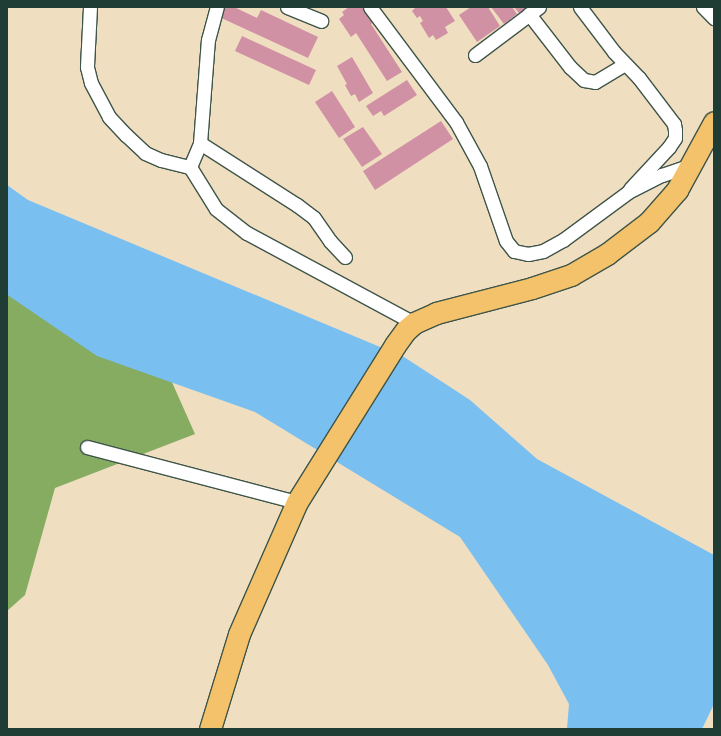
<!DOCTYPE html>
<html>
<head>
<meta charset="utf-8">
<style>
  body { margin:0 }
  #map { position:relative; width:721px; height:736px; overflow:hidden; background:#f0dec0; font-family:"Patrick Hand",sans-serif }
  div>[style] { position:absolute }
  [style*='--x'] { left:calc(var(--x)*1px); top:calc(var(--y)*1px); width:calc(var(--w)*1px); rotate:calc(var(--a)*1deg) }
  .forest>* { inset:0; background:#86ac62 }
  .water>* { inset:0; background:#79bff0 }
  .building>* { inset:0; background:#d091a5 }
  .roads { filter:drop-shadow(1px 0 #3e5549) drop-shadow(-1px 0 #3e5549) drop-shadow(0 1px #3e5549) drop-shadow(0 -1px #3e5549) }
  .minor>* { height:13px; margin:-6.5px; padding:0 6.5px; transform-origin:6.5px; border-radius:6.5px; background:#fff }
  .primary>* { height:21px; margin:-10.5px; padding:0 10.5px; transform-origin:10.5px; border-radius:10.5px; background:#f4c26a }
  span { translate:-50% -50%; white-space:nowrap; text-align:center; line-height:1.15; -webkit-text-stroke:4px #f7f3e8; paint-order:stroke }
  .frame { position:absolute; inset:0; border:8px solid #1f3d34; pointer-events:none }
</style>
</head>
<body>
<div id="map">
  <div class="forest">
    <i style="clip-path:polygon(7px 262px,163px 362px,195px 434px,55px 488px,25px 595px,7px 611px)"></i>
  </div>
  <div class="water">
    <i style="clip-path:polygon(7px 185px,28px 200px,404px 357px,470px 400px,537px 459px,714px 555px,714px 704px,702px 729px,567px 729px,569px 704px,548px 665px,460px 537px,255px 412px,97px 356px,9px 296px,7px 294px)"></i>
  </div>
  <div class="building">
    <i style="clip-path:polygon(221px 7px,234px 7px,257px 18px,261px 10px,318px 37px,308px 58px,217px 16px)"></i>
    <i style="clip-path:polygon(349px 7px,366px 7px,376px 20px,371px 24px,402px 72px,387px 81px,356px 33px,351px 37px,339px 19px,344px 15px,342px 12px)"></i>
    <i style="clip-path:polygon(416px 7px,446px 7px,455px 21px,445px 27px,448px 33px,436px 40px,433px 35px,429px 38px,420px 23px,423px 21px,420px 16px,417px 18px,412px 11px)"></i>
    <i style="clip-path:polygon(471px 7px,488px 7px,500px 26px,477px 42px,459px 15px)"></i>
    <i style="clip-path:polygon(491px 7px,512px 7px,517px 14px,504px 24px)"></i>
    <i style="clip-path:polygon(514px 7px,529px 7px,520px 14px)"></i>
    <i style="clip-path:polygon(242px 36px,316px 70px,309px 85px,235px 51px)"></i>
    <i style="clip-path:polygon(352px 57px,373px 93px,359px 102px,355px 94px,351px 96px,345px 85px,347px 84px,337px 66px)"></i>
    <i style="clip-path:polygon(407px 80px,417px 95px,384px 116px,381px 111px,373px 116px,366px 106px)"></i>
    <i style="clip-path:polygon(332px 91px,355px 127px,339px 138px,315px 102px)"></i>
    <i style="clip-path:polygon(441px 121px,453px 139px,375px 190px,363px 171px)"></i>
    <i style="clip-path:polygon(363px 127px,382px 154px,362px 167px,343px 139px)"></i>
  </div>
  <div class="roads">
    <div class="minor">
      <i style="--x:90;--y:7;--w:60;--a:92.9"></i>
      <i style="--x:87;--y:67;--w:16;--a:76"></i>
      <i style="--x:91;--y:83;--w:38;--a:62"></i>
      <i style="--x:109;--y:117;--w:25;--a:47"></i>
      <i style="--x:126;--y:135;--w:26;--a:43"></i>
      <i style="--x:145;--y:153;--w:17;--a:24"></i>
      <i style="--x:161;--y:160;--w:30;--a:14"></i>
      <i style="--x:190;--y:167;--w:49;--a:58.2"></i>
      <i style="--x:216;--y:209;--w:39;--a:38"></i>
      <i style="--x:247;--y:233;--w:190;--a:28.3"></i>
      <i style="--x:287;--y:7;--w:37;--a:22"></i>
      <i style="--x:370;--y:7;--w:144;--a:53.2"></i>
      <i style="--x:456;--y:122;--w:50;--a:61.4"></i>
      <i style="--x:480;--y:166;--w:79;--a:70.9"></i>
      <i style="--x:506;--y:241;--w:13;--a:51"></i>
      <i style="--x:514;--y:251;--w:14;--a:12"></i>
      <i style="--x:528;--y:254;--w:15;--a:-11"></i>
      <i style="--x:543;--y:251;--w:23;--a:-29"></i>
      <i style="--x:563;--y:240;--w:81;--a:-36.4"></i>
      <i style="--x:628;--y:192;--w:38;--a:-27"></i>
      <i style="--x:662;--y:175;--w:31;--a:-19"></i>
      <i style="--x:580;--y:7;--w:56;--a:52.9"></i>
      <i style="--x:614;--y:52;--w:36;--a:46"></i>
      <i style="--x:639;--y:78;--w:58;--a:52.7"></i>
      <i style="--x:674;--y:124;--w:6;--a:81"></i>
      <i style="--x:675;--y:130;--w:8;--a:90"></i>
      <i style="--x:675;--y:138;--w:11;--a:124"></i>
      <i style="--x:669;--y:147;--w:57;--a:132.9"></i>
      <i style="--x:703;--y:7;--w:16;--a:45"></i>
      <i style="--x:529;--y:14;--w:67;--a:52.3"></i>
      <i style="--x:570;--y:67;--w:19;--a:43"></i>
      <i style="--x:584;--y:80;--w:11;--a:10"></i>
      <i style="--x:595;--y:82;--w:35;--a:-31"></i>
      <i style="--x:475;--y:55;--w:80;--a:-36.9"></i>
      <i style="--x:200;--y:143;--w:115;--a:32.6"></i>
      <i style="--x:297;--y:205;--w:21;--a:37"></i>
      <i style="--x:314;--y:218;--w:28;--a:55"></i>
      <i style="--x:330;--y:241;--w:22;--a:47"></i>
      <i style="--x:190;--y:167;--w:26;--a:-67"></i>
      <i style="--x:200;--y:143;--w:103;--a:-85.6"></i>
      <i style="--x:208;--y:40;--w:34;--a:-75"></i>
      <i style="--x:87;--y:447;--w:217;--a:14.7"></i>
    </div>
    <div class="primary">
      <i style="--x:210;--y:729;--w:99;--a:-73"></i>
      <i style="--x:239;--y:634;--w:144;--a:-66.3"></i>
      <i style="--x:297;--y:502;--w:185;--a:-58"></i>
      <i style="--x:395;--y:345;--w:19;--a:-54"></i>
      <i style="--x:406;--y:330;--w:11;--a:-41"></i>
      <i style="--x:414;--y:323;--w:24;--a:-24"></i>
      <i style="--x:436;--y:313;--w:99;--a:-14.6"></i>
      <i style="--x:532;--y:288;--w:41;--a:-18.4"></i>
      <i style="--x:571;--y:275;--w:42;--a:-30.3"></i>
      <i style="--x:607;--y:254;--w:53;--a:-37.3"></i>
      <i style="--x:649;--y:222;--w:43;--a:-48.8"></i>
      <i style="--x:677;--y:190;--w:77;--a:-61.4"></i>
    </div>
  </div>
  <div class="frame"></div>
</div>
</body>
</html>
